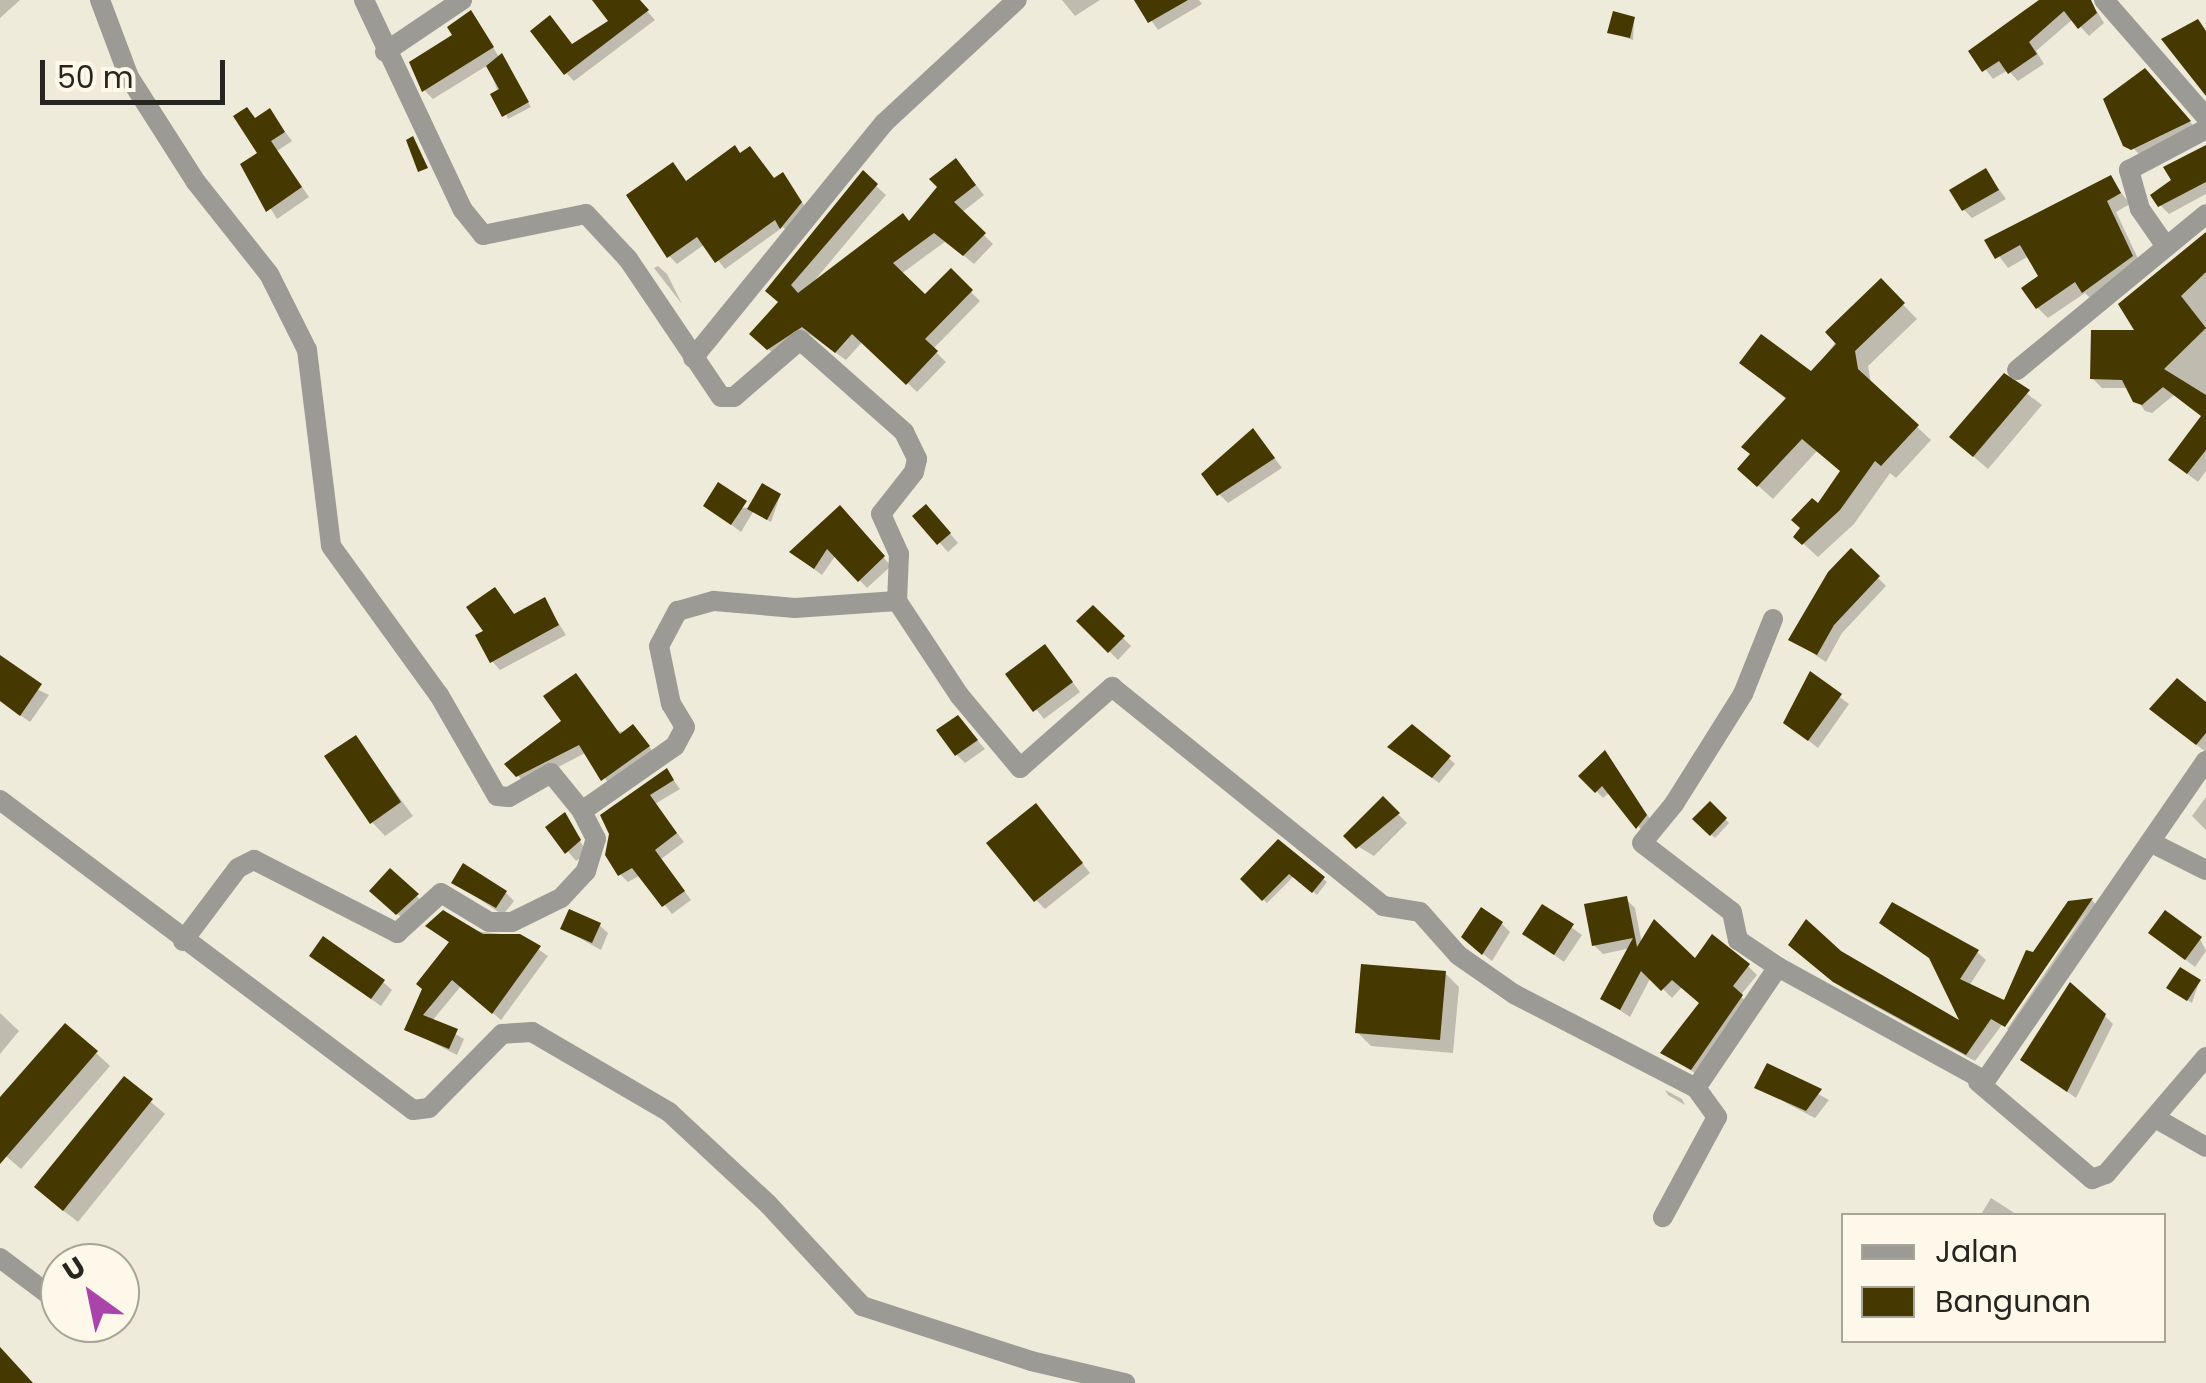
<!DOCTYPE html>
<html>
<head>
<meta charset="utf-8">
<style>
  body { margin:0 }
  #map { position:relative; width:2206px; height:1383px; overflow:hidden; background:#efebdb; font-family:Poppins,sans-serif }
  div>[style] { position:absolute }
  [style*='--x'] { left:calc(var(--x)*1px); top:calc(var(--y)*1px); width:calc(var(--w)*1px); rotate:calc(var(--a)*1deg) }
  .shadow>* { inset:0; background:#0003 }
  .building>* { inset:0; background:#463801 }
  .street>* { height:20px; margin:-10px; padding:0 10px; transform-origin:10px; border-radius:10px; background:#9c9a94 }
  span { translate:-50% -50%; white-space:nowrap; text-align:center; line-height:1.15; -webkit-text-stroke:10px #fdf8e9; paint-order:stroke }
  .legend { position:absolute; left:1841px; top:1213px; width:325px; height:130px; box-sizing:border-box; background:#fdf8e9; border:2px solid #a7a498; margin:0; padding:12px 18px; list-style:none; font-size:30px; color:#27251f }
  .legend li { display:flex; align-items:center; gap:20px; height:50px }
  .legend b { width:50px; border:2px solid #a7a498 }
  .north { position:absolute; left:40px; top:1243px; width:100px; height:100px; box-sizing:border-box; background:#fdf8e9; border:2px solid #a7a498; border-radius:50%; rotate:327deg; font-size:28px; font-weight:700; line-height:40px; text-align:center; color:#27251f }
  .north::after { content:''; display:block; margin:auto; width:35px; height:45px; background:#a944aa; clip-path:polygon(50% 0,100% 100%,50% 72%,0 100%) }
  .scale { position:absolute; left:40px; top:60px; width:185px; height:45px; box-sizing:border-box; border:5px solid #27251f; border-top:0; padding-left:12px; font-size:30px; line-height:35px; white-space:nowrap; color:#27251f; -webkit-text-stroke:8px #fdf8e9; paint-order:stroke }
</style>
</head>
<body>
<div id="map">
  <div class="shadow">
    <i style="clip-path:polygon(0 0,20px 0,0 18px)"></i>
    <i style="clip-path:polygon(592px 0,637px 0,655px 20px,574px 81px,566px 73px,573px 46px,612px 21px)"></i>
    <i style="clip-path:polygon(1062px 0,1100px 0,1075px 16px)"></i>
    <i style="clip-path:polygon(1137px 0,1199px 0,1202px 4px,1158px 30px)"></i>
    <i style="clip-path:polygon(2039px 0,2090px 0,2104px 23px,2089px 36px,2073px 19px,2036px 51px,2044px 64px,2018px 81px,2008px 70px,1993px 79px,1972px 52px)"></i>
    <i style="clip-path:polygon(471px 13px,531px 107px,508px 119px,488px 65px,433px 99px,424px 90px)"></i>
    <i style="clip-path:polygon(1634px 19px,1633px 40px,1610px 32px)"></i>
    <i style="clip-path:polygon(2154px 80px,2198px 131px,2142px 157px,2133px 148px)"></i>
    <i style="clip-path:polygon(270px 112px,292px 141px,277px 151px,309px 197px,277px 219px,244px 165px,260px 154px,256px 120px)"></i>
    <i style="clip-path:polygon(2206px 147px,2206px 194px,2169px 214px,2160px 205px)"></i>
    <i style="clip-path:polygon(741px 155px,775px 180px,783px 175px,808px 211px,790px 234px,783px 227px,725px 269px,705px 244px,677px 264px,669px 256px,687px 183px)"></i>
    <i style="clip-path:polygon(965px 171px,984px 195px,961px 213px,993px 244px,974px 264px,946px 241px,901px 274px,925px 297px,951px 272px,980px 301px,933px 349px,946px 362px,917px 392px,863px 341px,846px 360px,809px 334px,778px 358px,762px 343px,781px 303px,769px 291px,863px 174px,886px 195px,810px 286px,910px 224px)"></i>
    <i style="clip-path:polygon(1986px 171px,2006px 199px,1972px 218px,1964px 210px)"></i>
    <i style="clip-path:polygon(2110px 178px,2130px 204px,2116px 212px,2142px 267px,2094px 302px,2085px 293px,2048px 318px,2037px 307px,2041px 277px,2029px 256px,2008px 268px,1988px 241px)"></i>
    <i style="clip-path:polygon(2206px 235px,2206px 471px,2198px 482px,2181px 469px,2203px 417px,2174px 395px,2152px 413px,2145px 411px,2129px 388px,2102px 388px,2092px 378px,2138px 333px)"></i>
    <i style="clip-path:polygon(658px 266px,667px 274px,682px 304px,654px 268px)"></i>
    <i style="clip-path:polygon(1881px 282px,1917px 319px,1868px 366px,1871px 384px,1931px 440px,1896px 478px,1890px 473px,1854px 524px,1818px 557px,1796px 537px,1843px 472px,1817px 451px,1773px 499px,1755px 483px,1787px 400px,1742px 363px,1811px 375px)"></i>
    <i style="clip-path:polygon(2004px 376px,2042px 405px,1988px 469px,1966px 450px)"></i>
    <i style="clip-path:polygon(1261px 440px,1282px 468px,1228px 503px,1219px 494px)"></i>
    <i style="clip-path:polygon(780px 496px,771px 522px,753px 512px,741px 532px,706px 506px,750px 508px)"></i>
    <i style="clip-path:polygon(847px 516px,891px 566px,867px 588px,836px 555px,822px 575px,800px 559px)"></i>
    <i style="clip-path:polygon(916px 516px,935px 516px,958px 543px,948px 552px)"></i>
    <i style="clip-path:polygon(1851px 551px,1886px 586px,1842px 633px,1826px 662px,1791px 639px)"></i>
    <i style="clip-path:polygon(495px 590px,516px 616px,544px 600px,566px 635px,500px 670px,492px 661px,487px 631px)"></i>
    <i style="clip-path:polygon(1093px 608px,1131px 646px,1118px 660px,1079px 621px)"></i>
    <i style="clip-path:polygon(1053px 656px,1080px 692px,1044px 719px,1008px 674px)"></i>
    <i style="clip-path:polygon(0 671px,49px 695px,30px 722px,0 701px)"></i>
    <i style="clip-path:polygon(1811px 675px,1849px 704px,1818px 748px,1786px 723px)"></i>
    <i style="clip-path:polygon(2206px 707px,2206px 752px,2161px 718px)"></i>
    <i style="clip-path:polygon(565px 722px,641px 735px,656px 756px,611px 787px,587px 752px,526px 784px,507px 765px)"></i>
    <i style="clip-path:polygon(966px 727px,985px 749px,965px 763px,957px 755px)"></i>
    <i style="clip-path:polygon(355px 738px,413px 816px,385px 836px,372px 822px)"></i>
    <i style="clip-path:polygon(1391px 747px,1449px 758px,1455px 764px,1439px 783px)"></i>
    <i style="clip-path:polygon(1605px 754px,1653px 823px,1644px 833px,1610px 792px,1603px 798px,1582px 776px)"></i>
    <i style="clip-path:polygon(667px 771px,680px 789px,655px 804px,684px 842px,661px 859px,691px 900px,672px 914px,641px 875px,628px 882px,620px 874px,611px 834px)"></i>
    <i style="clip-path:polygon(2206px 797px,2206px 830px,2192px 816px)"></i>
    <i style="clip-path:polygon(1383px 799px,1407px 823px,1374px 856px,1354px 844px)"></i>
    <i style="clip-path:polygon(1710px 804px,1729px 823px,1715px 838px,1695px 819px)"></i>
    <i style="clip-path:polygon(565px 815px,587px 853px,576px 861px,548px 827px)"></i>
    <i style="clip-path:polygon(1044px 815px,1090px 873px,1045px 909px,1036px 900px)"></i>
    <i style="clip-path:polygon(1279px 842px,1327px 882px,1317px 895px,1294px 876px,1267px 903px,1243px 879px)"></i>
    <i style="clip-path:polygon(390px 872px,426px 905px,406px 922px,373px 891px)"></i>
    <i style="clip-path:polygon(454px 882px,506px 893px,514px 901px,503px 915px)"></i>
    <i style="clip-path:polygon(1626px 899px,1635px 908px,1642px 944px,1695px 961px,1748px 966px,1757px 975px,1740px 996px,1750px 1005px,1701px 1077px,1664px 1053px,1702px 1003px,1682px 987px,1672px 998px,1651px 977px,1630px 1017px,1603px 999px,1631px 948px,1603px 954px,1594px 945px)"></i>
    <i style="clip-path:polygon(2092px 900px,2099px 908px,2015px 1034px,2007px 1029px,2089px 908px,1975px 1061px,1845px 990px,1800px 954px,1840px 953px,1965px 1026px,1933px 961px,1977px 952px,1986px 960px,1969px 986px,2005px 1004px,2069px 904px)"></i>
    <i style="clip-path:polygon(1543px 907px,1582px 935px,1564px 962px,1525px 934px)"></i>
    <i style="clip-path:polygon(1502px 924px,1510px 932px,1492px 961px,1473px 946px)"></i>
    <i style="clip-path:polygon(599px 925px,608px 933px,601px 950px,563px 929px)"></i>
    <i style="clip-path:polygon(429px 926px,519px 936px,548px 956px,501px 1020px,461px 986px,432px 1021px,464px 1039px,457px 1055px,407px 1029px,451px 944px)"></i>
    <i style="clip-path:polygon(2151px 933px,2200px 939px,2206px 951px,2195px 967px)"></i>
    <i style="clip-path:polygon(321px 964px,383px 982px,392px 990px,381px 1006px)"></i>
    <i style="clip-path:polygon(1445px 973px,1459px 987px,1453px 1053px,1371px 1046px,1357px 1032px)"></i>
    <i style="clip-path:polygon(2199px 982px,2192px 1003px,2173px 991px)"></i>
    <i style="clip-path:polygon(0 1013px,19px 1031px,0 1054px)"></i>
    <i style="clip-path:polygon(2104px 1015px,2113px 1024px,2076px 1098px,2023px 1060px)"></i>
    <i style="clip-path:polygon(96px 1053px,110px 1066px,21px 1169px,0 1151px,0 1101px)"></i>
    <i style="clip-path:polygon(1768px 1066px,1829px 1100px,1815px 1118px,1757px 1088px)"></i>
    <i style="clip-path:polygon(124px 1079px,165px 1114px,78px 1222px,51px 1201px)"></i>
    <i style="clip-path:polygon(1665px 1090px,1682px 1099px,1685px 1105px,1668px 1095px)"></i>
    <i style="clip-path:polygon(1991px 1198px,2019px 1216px,1980px 1216px)"></i>
  </div>
  <div class="building">
    <i style="clip-path:polygon(592px 0,640px 0,649px 10px,564px 75px,530px 31px,550px 15px,572px 44px,608px 21px)"></i>
    <i style="clip-path:polygon(1134px 0,1188px 0,1148px 23px)"></i>
    <i style="clip-path:polygon(2039px 0,2091px 0,2097px 13px,2078px 29px,2064px 11px,2029px 42px,2037px 54px,2008px 74px,1999px 61px,1982px 72px,1968px 51px)"></i>
    <i style="clip-path:polygon(471px 10px,494px 47px,422px 92px,409px 62px,452px 35px,447px 27px)"></i>
    <i style="clip-path:polygon(1613px 11px,1635px 17px,1630px 38px,1607px 33px)"></i>
    <i style="clip-path:polygon(2198px 19px,2206px 31px,2206px 96px,2161px 39px)"></i>
    <i style="clip-path:polygon(502px 53px,529px 102px,502px 117px,490px 94px,499px 89px,486px 66px)"></i>
    <i style="clip-path:polygon(2145px 68px,2191px 121px,2131px 150px,2123px 146px,2103px 99px)"></i>
    <i style="clip-path:polygon(247px 107px,255px 118px,270px 108px,285px 132px,271px 141px,302px 187px,266px 212px,240px 164px,257px 153px,233px 116px)"></i>
    <i style="clip-path:polygon(413px 136px,428px 168px,418px 172px,406px 140px)"></i>
    <i style="clip-path:polygon(735px 145px,740px 153px,750px 146px,774px 178px,783px 172px,802px 202px,780px 229px,775px 220px,715px 263px,697px 237px,667px 258px,626px 195px,673px 162px,686px 181px)"></i>
    <i style="clip-path:polygon(2206px 145px,2206px 182px,2158px 207px,2150px 195px,2171px 180px,2163px 167px)"></i>
    <i style="clip-path:polygon(956px 158px,976px 185px,954px 202px,986px 233px,963px 256px,934px 233px,893px 263px,925px 294px,951px 268px,973px 290px,925px 339px,938px 351px,906px 385px,852px 334px,835px 353px,802px 327px,767px 350px,749px 334px,778px 302px,765px 291px,863px 170px,878px 184px,791px 285px,798px 293px,903px 213px,909px 221px,937px 187px,929px 179px)"></i>
    <i style="clip-path:polygon(1986px 168px,1999px 190px,1962px 211px,1949px 190px)"></i>
    <i style="clip-path:polygon(2111px 175px,2121px 193px,2107px 201px,2133px 256px,2082px 293px,2075px 282px,2036px 309px,2021px 288px,2038px 276px,2020px 245px,1995px 259px,1984px 240px)"></i>
    <i style="clip-path:polygon(2206px 232px,2206px 272px,2181px 296px,2206px 328px,2164px 369px,2206px 395px,2206px 450px,2187px 474px,2168px 460px,2201px 416px,2163px 387px,2142px 405px,2133px 402px,2122px 380px,2090px 379px,2091px 330px,2134px 330px,2118px 304px)"></i>
    <i style="clip-path:polygon(1881px 278px,1905px 303px,1855px 351px,1858px 369px,1919px 425px,1881px 466px,1875px 461px,1840px 510px,1802px 545px,1793px 537px,1800px 528px,1791px 520px,1812px 498px,1818px 503px,1840px 471px,1802px 439px,1757px 487px,1737px 469px,1750px 454px,1741px 447px,1786px 398px,1739px 363px,1761px 334px,1811px 371px,1836px 344px,1825px 332px)"></i>
    <i style="clip-path:polygon(2004px 373px,2030px 390px,1973px 457px,1949px 437px)"></i>
    <i style="clip-path:polygon(1253px 428px,1275px 458px,1217px 496px,1201px 474px)"></i>
    <i style="clip-path:polygon(718px 482px,747px 501px,731px 525px,703px 506px)"></i>
    <i style="clip-path:polygon(762px 483px,781px 494px,767px 520px,747px 509px)"></i>
    <i style="clip-path:polygon(926px 504px,951px 533px,937px 545px,912px 516px)"></i>
    <i style="clip-path:polygon(840px 505px,885px 556px,858px 582px,827px 549px,814px 569px,789px 552px)"></i>
    <i style="clip-path:polygon(1851px 548px,1880px 576px,1834px 625px,1817px 655px,1788px 640px,1828px 572px)"></i>
    <i style="clip-path:polygon(495px 587px,514px 614px,545px 597px,559px 625px,490px 663px,475px 635px,483px 631px,466px 607px)"></i>
    <i style="clip-path:polygon(1093px 605px,1125px 636px,1108px 653px,1076px 621px)"></i>
    <i style="clip-path:polygon(1045px 644px,1073px 682px,1033px 712px,1005px 674px)"></i>
    <i style="clip-path:polygon(0 655px,42px 684px,20px 716px,0 701px)"></i>
    <i style="clip-path:polygon(1810px 671px,1842px 694px,1808px 741px,1783px 723px)"></i>
    <i style="clip-path:polygon(576px 673px,620px 734px,633px 724px,650px 746px,601px 781px,579px 745px,516px 777px,504px 764px,561px 721px,543px 696px)"></i>
    <i style="clip-path:polygon(2177px 678px,2206px 702px,2206px 733px,2196px 745px,2149px 709px)"></i>
    <i style="clip-path:polygon(958px 715px,978px 740px,955px 756px,936px 730px)"></i>
    <i style="clip-path:polygon(1412px 724px,1451px 756px,1432px 778px,1387px 747px)"></i>
    <i style="clip-path:polygon(356px 735px,401px 802px,370px 824px,324px 756px)"></i>
    <i style="clip-path:polygon(1605px 750px,1647px 815px,1636px 829px,1602px 786px,1595px 793px,1578px 776px)"></i>
    <i style="clip-path:polygon(667px 768px,674px 780px,650px 795px,677px 833px,655px 850px,685px 891px,662px 907px,632px 868px,618px 876px,605px 855px,609px 834px,600px 815px)"></i>
    <i style="clip-path:polygon(1383px 796px,1400px 813px,1356px 849px,1343px 836px)"></i>
    <i style="clip-path:polygon(1710px 801px,1727px 818px,1710px 836px,1692px 819px)"></i>
    <i style="clip-path:polygon(1036px 803px,1083px 863px,1034px 902px,986px 843px)"></i>
    <i style="clip-path:polygon(565px 812px,581px 840px,565px 854px,545px 827px)"></i>
    <i style="clip-path:polygon(1278px 839px,1325px 877px,1312px 893px,1289px 874px,1262px 901px,1240px 879px)"></i>
    <i style="clip-path:polygon(463px 863px,507px 891px,496px 908px,451px 883px)"></i>
    <i style="clip-path:polygon(390px 868px,419px 894px,396px 915px,369px 891px)"></i>
    <i style="clip-path:polygon(1627px 896px,1637px 947px,1654px 919px,1695px 958px,1712px 934px,1750px 964px,1733px 986px,1743px 995px,1691px 1070px,1660px 1053px,1699px 1003px,1672px 980px,1661px 991px,1641px 971px,1620px 1010px,1600px 999px,1633px 938px,1592px 946px,1584px 904px)"></i>
    <i style="clip-path:polygon(2093px 898px,2005px 1027px,1991px 1019px,1966px 1055px,1833px 982px,1788px 945px,1806px 919px,1841px 951px,1959px 1020px,1929px 958px,1879px 923px,1892px 902px,1979px 950px,1960px 979px,2004px 1000px,2026px 950px,2033px 952px,2068px 901px)"></i>
    <i style="clip-path:polygon(1542px 904px,1574px 924px,1554px 955px,1522px 934px)"></i>
    <i style="clip-path:polygon(1481px 907px,1503px 922px,1482px 955px,1461px 937px)"></i>
    <i style="clip-path:polygon(569px 909px,601px 923px,592px 943px,560px 929px)"></i>
    <i style="clip-path:polygon(443px 910px,483px 934px,520px 934px,541px 946px,492px 1014px,452px 980px,423px 1015px,458px 1029px,449px 1049px,404px 1030px,422px 989px,416px 984px,449px 942px,425px 926px)"></i>
    <i style="clip-path:polygon(2165px 910px,2202px 937px,2185px 960px,2148px 933px)"></i>
    <i style="clip-path:polygon(323px 936px,385px 980px,371px 999px,309px 956px)"></i>
    <i style="clip-path:polygon(1361px 964px,1446px 971px,1440px 1040px,1355px 1033px)"></i>
    <i style="clip-path:polygon(2180px 967px,2201px 980px,2187px 1001px,2166px 988px)"></i>
    <i style="clip-path:polygon(2070px 982px,2106px 1014px,2067px 1092px,2020px 1060px)"></i>
    <i style="clip-path:polygon(65px 1023px,98px 1051px,0 1164px,0 1097px)"></i>
    <i style="clip-path:polygon(1767px 1063px,1822px 1089px,1806px 1111px,1754px 1088px)"></i>
    <i style="clip-path:polygon(124px 1076px,153px 1099px,63px 1211px,34px 1187px)"></i>
    <i style="clip-path:polygon(0 1347px,33px 1383px,0 1383px)"></i>
  </div>
  <div class="street">
    <i style="--x:100;--y:0;--w:82;--a:69.4"></i>
    <i style="--x:129;--y:77;--w:125;--a:57.5"></i>
    <i style="--x:196;--y:182;--w:117;--a:51.6"></i>
    <i style="--x:269;--y:274;--w:85;--a:63.4"></i>
    <i style="--x:307;--y:350;--w:197;--a:83"></i>
    <i style="--x:331;--y:546;--w:184;--a:54.1"></i>
    <i style="--x:439;--y:695;--w:116;--a:60.1"></i>
    <i style="--x:497;--y:796;--w:12;--a:5"></i>
    <i style="--x:509;--y:797;--w:48;--a:-29.7"></i>
    <i style="--x:551;--y:773;--w:49;--a:50.8"></i>
    <i style="--x:582;--y:811;--w:113;--a:-35"></i>
    <i style="--x:675;--y:746;--w:21;--a:-62"></i>
    <i style="--x:685;--y:727;--w:27;--a:-121"></i>
    <i style="--x:671;--y:704;--w:59;--a:-101.7"></i>
    <i style="--x:659;--y:646;--w:40;--a:-62"></i>
    <i style="--x:678;--y:611;--w:37;--a:-16"></i>
    <i style="--x:714;--y:601;--w:81;--a:4.9"></i>
    <i style="--x:795;--y:608;--w:102;--a:-3.9"></i>
    <i style="--x:897;--y:601;--w:113;--a:56.6"></i>
    <i style="--x:959;--y:695;--w:95;--a:50.1"></i>
    <i style="--x:1020;--y:768;--w:123;--a:-41.4"></i>
    <i style="--x:1112;--y:687;--w:348;--a:38.9"></i>
    <i style="--x:1383;--y:906;--w:37;--a:9"></i>
    <i style="--x:1420;--y:912;--w:57;--a:48.5"></i>
    <i style="--x:1458;--y:955;--w:68;--a:34.9"></i>
    <i style="--x:1514;--y:994;--w:205;--a:27.3"></i>
    <i style="--x:1696;--y:1088;--w:36;--a:54"></i>
    <i style="--x:1717;--y:1117;--w:114;--a:118.4"></i>
    <i style="--x:364;--y:0;--w:232;--a:64.8"></i>
    <i style="--x:463;--y:210;--w:32;--a:51"></i>
    <i style="--x:483;--y:235;--w:105;--a:-11.5"></i>
    <i style="--x:586;--y:214;--w:62;--a:47"></i>
    <i style="--x:628;--y:259;--w:166;--a:56"></i>
    <i style="--x:721;--y:397;--w:13;--a:0"></i>
    <i style="--x:734;--y:397;--w:87;--a:-40.8"></i>
    <i style="--x:800;--y:340;--w:139;--a:41.5"></i>
    <i style="--x:904;--y:432;--w:30;--a:64"></i>
    <i style="--x:917;--y:459;--w:13;--a:103"></i>
    <i style="--x:914;--y:472;--w:53;--a:128.2"></i>
    <i style="--x:881;--y:514;--w:44;--a:65.8"></i>
    <i style="--x:899;--y:554;--w:47;--a:92.4"></i>
    <i style="--x:2104;--y:0;--w:155;--a:48.9"></i>
    <i style="--x:385;--y:52;--w:93;--a:-34"></i>
    <i style="--x:2165;--y:245;--w:44;--a:-124.8"></i>
    <i style="--x:2140;--y:209;--w:41;--a:-105.8"></i>
    <i style="--x:2129;--y:170;--w:87;--a:-28"></i>
    <i style="--x:693;--y:358;--w:303;--a:-50.9"></i>
    <i style="--x:884;--y:123;--w:181;--a:-42.8"></i>
    <i style="--x:2017;--y:370;--w:245;--a:-39.5"></i>
    <i style="--x:1773;--y:619;--w:81;--a:111.8"></i>
    <i style="--x:1743;--y:694;--w:130;--a:122.1"></i>
    <i style="--x:1674;--y:804;--w:50;--a:129.4"></i>
    <i style="--x:1642;--y:843;--w:113;--a:37.5"></i>
    <i style="--x:1732;--y:912;--w:29;--a:78"></i>
    <i style="--x:1738;--y:940;--w:48;--a:34"></i>
    <i style="--x:0;--y:800;--w:516;--a:36.89"></i>
    <i style="--x:413;--y:1110;--w:16;--a:-7"></i>
    <i style="--x:429;--y:1108;--w:104;--a:-45.4"></i>
    <i style="--x:502;--y:1034;--w:30;--a:-4"></i>
    <i style="--x:532;--y:1032;--w:159;--a:30.3"></i>
    <i style="--x:669;--y:1112;--w:135;--a:42.9"></i>
    <i style="--x:768;--y:1204;--w:139;--a:47.3"></i>
    <i style="--x:862;--y:1306;--w:178;--a:18"></i>
    <i style="--x:1031;--y:1361;--w:97;--a:13.2"></i>
    <i style="--x:2154;--y:844;--w:58;--a:26.6"></i>
    <i style="--x:183;--y:941;--w:91;--a:-53"></i>
    <i style="--x:238;--y:868;--w:18;--a:-27"></i>
    <i style="--x:254;--y:860;--w:161;--a:27"></i>
    <i style="--x:397;--y:933;--w:59;--a:-42.3"></i>
    <i style="--x:441;--y:893;--w:56;--a:31.1"></i>
    <i style="--x:489;--y:922;--w:23;--a:0"></i>
    <i style="--x:512;--y:922;--w:55;--a:-26.1"></i>
    <i style="--x:561;--y:898;--w:37;--a:-47"></i>
    <i style="--x:586;--y:871;--w:34;--a:-73"></i>
    <i style="--x:596;--y:839;--w:31;--a:-117"></i>
    <i style="--x:1978;--y:1082;--w:150;--a:40.4"></i>
    <i style="--x:2092;--y:1179;--w:15;--a:-20"></i>
    <i style="--x:2106;--y:1174;--w:154;--a:-49.5"></i>
    <i style="--x:1696;--y:1088;--w:146;--a:-55.9"></i>
    <i style="--x:1778;--y:967;--w:236;--a:28.8"></i>
    <i style="--x:1985;--y:1081;--w:389;--a:-55.4"></i>
    <i style="--x:2157;--y:1119;--w:56;--a:29.7"></i>
    <i style="--x:0;--y:1258;--w:75;--a:36.9"></i>
  </div>
  <ul class="legend">
  <li><b style="height:12px;background:#9c9a94"></b>Jalan</li>
  <li><b style="height:28px;background:#463801"></b>Bangunan</li>
  </ul>
  <div class="north">U</div>
  <div class="scale">50 m</div>
</div>
</body>
</html>
